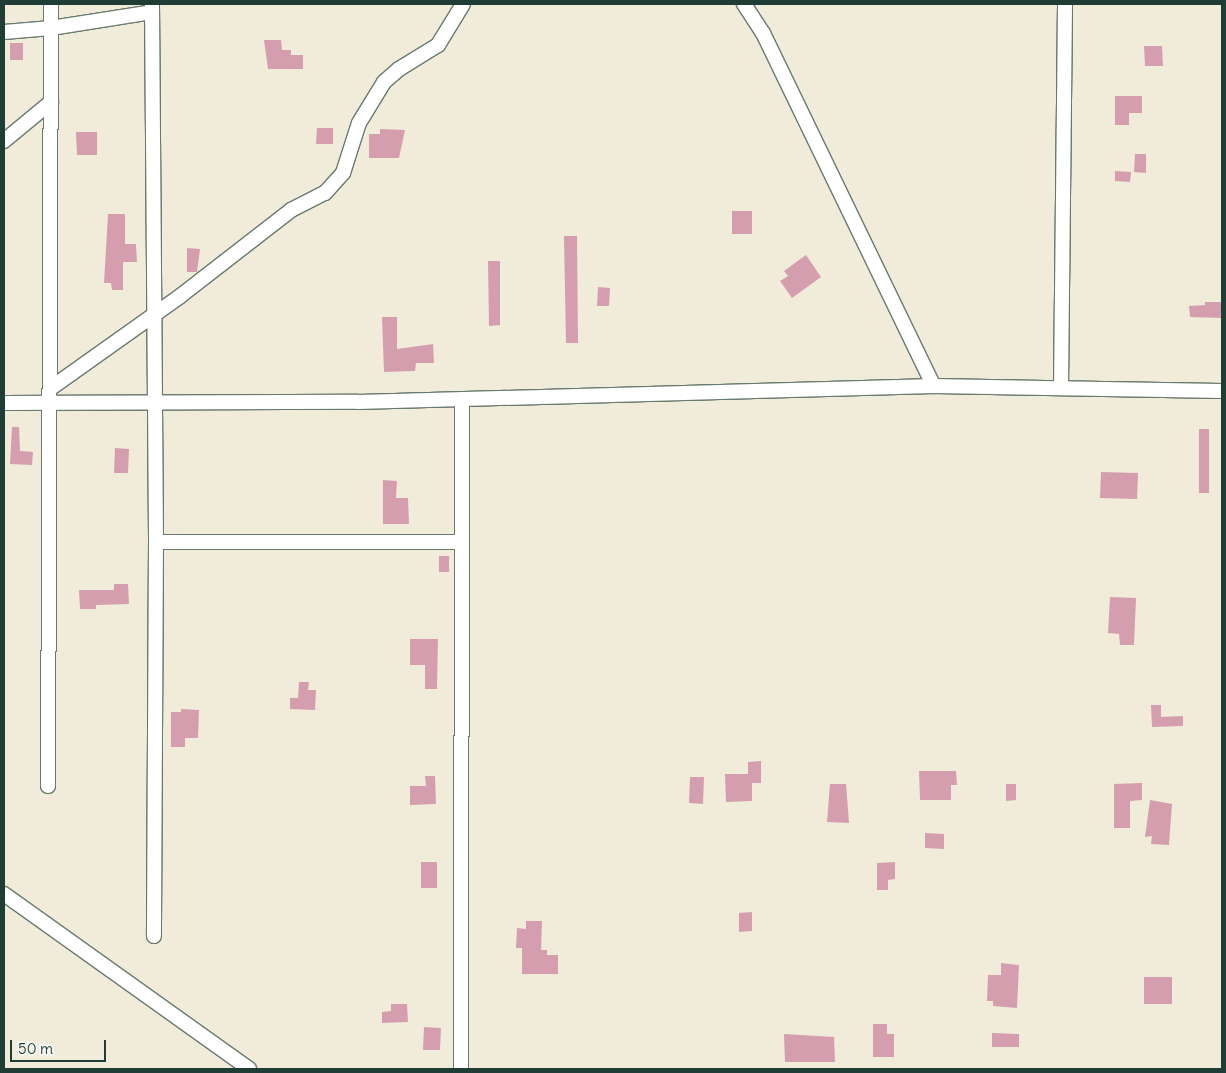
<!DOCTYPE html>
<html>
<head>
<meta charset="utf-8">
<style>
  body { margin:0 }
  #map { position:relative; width:1226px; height:1073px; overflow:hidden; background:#f1ecd9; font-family:Delius,sans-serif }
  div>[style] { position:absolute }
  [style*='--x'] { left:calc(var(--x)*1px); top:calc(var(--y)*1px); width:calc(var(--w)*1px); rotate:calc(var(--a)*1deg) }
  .building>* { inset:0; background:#d49eae }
  .roads { filter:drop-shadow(1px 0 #687a6e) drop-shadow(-1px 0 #687a6e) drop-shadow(0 1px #687a6e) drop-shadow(0 -1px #687a6e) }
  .minor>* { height:14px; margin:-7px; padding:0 7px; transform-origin:7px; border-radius:7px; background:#fff }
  span { translate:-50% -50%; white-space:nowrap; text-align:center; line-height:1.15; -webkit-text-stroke:4.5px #f6f6f2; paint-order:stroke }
  .frame { position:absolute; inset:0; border:5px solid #1f3d34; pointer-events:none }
  .scale { position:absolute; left:10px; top:1040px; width:96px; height:22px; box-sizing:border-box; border:2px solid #1f3d34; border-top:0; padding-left:6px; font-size:15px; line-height:18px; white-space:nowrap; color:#1f3d34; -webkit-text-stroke:4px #f6f6f2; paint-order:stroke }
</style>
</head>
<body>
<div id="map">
  <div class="building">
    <i style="clip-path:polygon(264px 40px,281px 40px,282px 50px,291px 50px,291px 55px,303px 55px,303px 69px,268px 69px)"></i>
    <i style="clip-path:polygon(10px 43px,23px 43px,23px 60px,10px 60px)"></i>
    <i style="clip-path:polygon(1144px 46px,1162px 46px,1163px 66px,1145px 66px)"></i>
    <i style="clip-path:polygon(1115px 96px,1142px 96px,1142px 113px,1129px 113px,1129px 125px,1115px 125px)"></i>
    <i style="clip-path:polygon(317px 128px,333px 128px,333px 144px,316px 144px)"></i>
    <i style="clip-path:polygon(380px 129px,405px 130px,399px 158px,369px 158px,369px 134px,380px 134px)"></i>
    <i style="clip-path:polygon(76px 132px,97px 132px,97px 155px,77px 155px)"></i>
    <i style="clip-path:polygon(1135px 154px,1146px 154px,1146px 173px,1134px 172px)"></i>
    <i style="clip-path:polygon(1115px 171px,1131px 172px,1130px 182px,1115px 181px)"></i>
    <i style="clip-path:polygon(732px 211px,752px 211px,752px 234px,732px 234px)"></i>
    <i style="clip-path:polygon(108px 214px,125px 214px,125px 244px,136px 244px,137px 262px,123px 262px,123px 290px,112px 290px,111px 283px,104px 283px)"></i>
    <i style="clip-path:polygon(564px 236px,577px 236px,578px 343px,566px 343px)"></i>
    <i style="clip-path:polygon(187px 248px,200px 249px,197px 272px,187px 272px)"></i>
    <i style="clip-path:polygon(806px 255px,821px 277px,792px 298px,780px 281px,788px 276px,784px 271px)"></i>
    <i style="clip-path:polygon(488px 261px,500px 261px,500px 325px,489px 326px)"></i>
    <i style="clip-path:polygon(598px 287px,610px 288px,609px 306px,597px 306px)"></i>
    <i style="clip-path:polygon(1205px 302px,1222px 302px,1222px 318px,1190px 317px,1189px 306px,1205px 305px)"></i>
    <i style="clip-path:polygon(382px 317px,397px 317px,397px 349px,433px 344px,434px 363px,416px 363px,415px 371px,384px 372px)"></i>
    <i style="clip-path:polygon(12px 427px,19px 427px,20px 451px,33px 452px,32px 465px,10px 464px)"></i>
    <i style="clip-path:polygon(1199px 429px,1209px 429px,1209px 493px,1199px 493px)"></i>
    <i style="clip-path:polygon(115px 448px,129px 449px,128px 473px,114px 473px)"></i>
    <i style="clip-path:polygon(1101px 472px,1138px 473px,1137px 499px,1100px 498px)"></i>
    <i style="clip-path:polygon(383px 480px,397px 481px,396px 498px,408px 498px,409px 524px,383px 524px)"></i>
    <i style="clip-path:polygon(439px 556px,449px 556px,449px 572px,439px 572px)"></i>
    <i style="clip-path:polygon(114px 584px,128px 584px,129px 604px,96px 605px,96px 609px,80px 609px,79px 590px,114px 590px)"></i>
    <i style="clip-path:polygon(1110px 597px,1136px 598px,1134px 645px,1120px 645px,1119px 634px,1108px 633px)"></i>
    <i style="clip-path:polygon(410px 639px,438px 639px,437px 689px,425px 689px,425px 665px,410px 665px)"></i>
    <i style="clip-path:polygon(299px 682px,309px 682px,308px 690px,316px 690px,315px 710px,290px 709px,290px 698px,298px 698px)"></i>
    <i style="clip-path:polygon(1151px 705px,1161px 705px,1161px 717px,1183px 716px,1183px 726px,1152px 727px)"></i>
    <i style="clip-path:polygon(181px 709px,199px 710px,198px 738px,185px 738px,185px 747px,171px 747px,171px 712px,181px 712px)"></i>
    <i style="clip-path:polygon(761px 761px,761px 783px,752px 783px,752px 801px,726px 802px,725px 774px,748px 774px,748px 762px)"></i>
    <i style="clip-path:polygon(919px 771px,956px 771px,957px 785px,951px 785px,951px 800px,920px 800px)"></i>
    <i style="clip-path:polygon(425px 776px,435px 776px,436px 804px,410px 805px,410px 786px,426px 786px)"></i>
    <i style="clip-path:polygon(690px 777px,704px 777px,703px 804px,689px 803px)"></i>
    <i style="clip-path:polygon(1142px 783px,1142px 800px,1130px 801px,1130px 828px,1114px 828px,1114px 784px)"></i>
    <i style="clip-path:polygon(830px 784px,846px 784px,849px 823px,827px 822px)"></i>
    <i style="clip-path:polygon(1006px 784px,1016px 784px,1016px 800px,1006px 801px)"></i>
    <i style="clip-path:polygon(1150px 800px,1172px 804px,1169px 845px,1151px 844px,1152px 836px,1145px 837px)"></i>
    <i style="clip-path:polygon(925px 833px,944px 834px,944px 849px,925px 848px)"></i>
    <i style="clip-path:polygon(421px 862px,437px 862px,437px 888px,421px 888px)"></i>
    <i style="clip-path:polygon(895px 862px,895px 879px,888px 880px,888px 890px,877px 890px,877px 863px)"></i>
    <i style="clip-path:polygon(752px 912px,752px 931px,739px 932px,739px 913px)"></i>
    <i style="clip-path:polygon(526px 921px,542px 921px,541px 950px,547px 950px,547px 955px,558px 955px,558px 974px,522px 974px,522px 948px,516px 948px,517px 928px,526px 929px)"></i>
    <i style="clip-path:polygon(1001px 963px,1019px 965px,1017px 1008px,993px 1006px,993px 1001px,987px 1001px,988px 975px,1001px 975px)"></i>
    <i style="clip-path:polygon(1144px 977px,1172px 977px,1172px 1004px,1144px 1004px)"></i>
    <i style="clip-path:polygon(391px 1004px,407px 1004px,408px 1022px,382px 1023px,382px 1012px,391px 1011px)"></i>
    <i style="clip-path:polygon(873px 1024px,887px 1024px,887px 1034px,894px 1034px,894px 1057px,873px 1057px)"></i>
    <i style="clip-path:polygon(424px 1027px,441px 1028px,440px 1050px,423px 1050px)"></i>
    <i style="clip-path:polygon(992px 1033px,1019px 1034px,1019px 1047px,992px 1047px)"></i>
    <i style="clip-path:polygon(784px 1034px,834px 1037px,835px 1062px,785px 1062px)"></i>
  </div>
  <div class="roads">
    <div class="minor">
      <i style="--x:152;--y:4;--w:538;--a:89.57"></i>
      <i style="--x:156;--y:542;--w:394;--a:90.3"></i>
      <i style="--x:744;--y:4;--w:35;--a:57"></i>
      <i style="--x:763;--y:33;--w:392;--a:64.2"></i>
      <i style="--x:4;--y:32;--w:47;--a:-4.9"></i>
      <i style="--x:51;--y:28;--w:102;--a:-9"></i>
      <i style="--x:4;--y:141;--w:61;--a:-39.7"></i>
      <i style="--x:51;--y:388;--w:157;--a:-35.4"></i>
      <i style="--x:179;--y:297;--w:142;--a:-37.8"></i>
      <i style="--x:291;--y:210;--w:38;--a:-27"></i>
      <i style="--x:325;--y:193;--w:27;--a:-48"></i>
      <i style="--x:343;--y:173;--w:52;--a:-72.3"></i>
      <i style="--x:359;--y:123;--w:48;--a:-58.6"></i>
      <i style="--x:384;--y:82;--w:20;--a:-41"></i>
      <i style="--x:399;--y:69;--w:46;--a:-31.6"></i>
      <i style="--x:438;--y:45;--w:48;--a:-58.6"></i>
      <i style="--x:1061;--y:388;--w:384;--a:-89.4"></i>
      <i style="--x:4;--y:403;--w:354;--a:-0.2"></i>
      <i style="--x:358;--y:402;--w:576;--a:-1.59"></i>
      <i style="--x:934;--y:386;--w:288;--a:1"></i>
      <i style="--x:156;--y:542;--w:306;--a:0"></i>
      <i style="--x:48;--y:786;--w:782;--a:-89.78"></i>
      <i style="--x:4;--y:894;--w:301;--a:35.5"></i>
      <i style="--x:461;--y:1069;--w:670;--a:-89.91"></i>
    </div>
  </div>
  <div class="frame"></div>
  <div class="scale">50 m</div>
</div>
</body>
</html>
